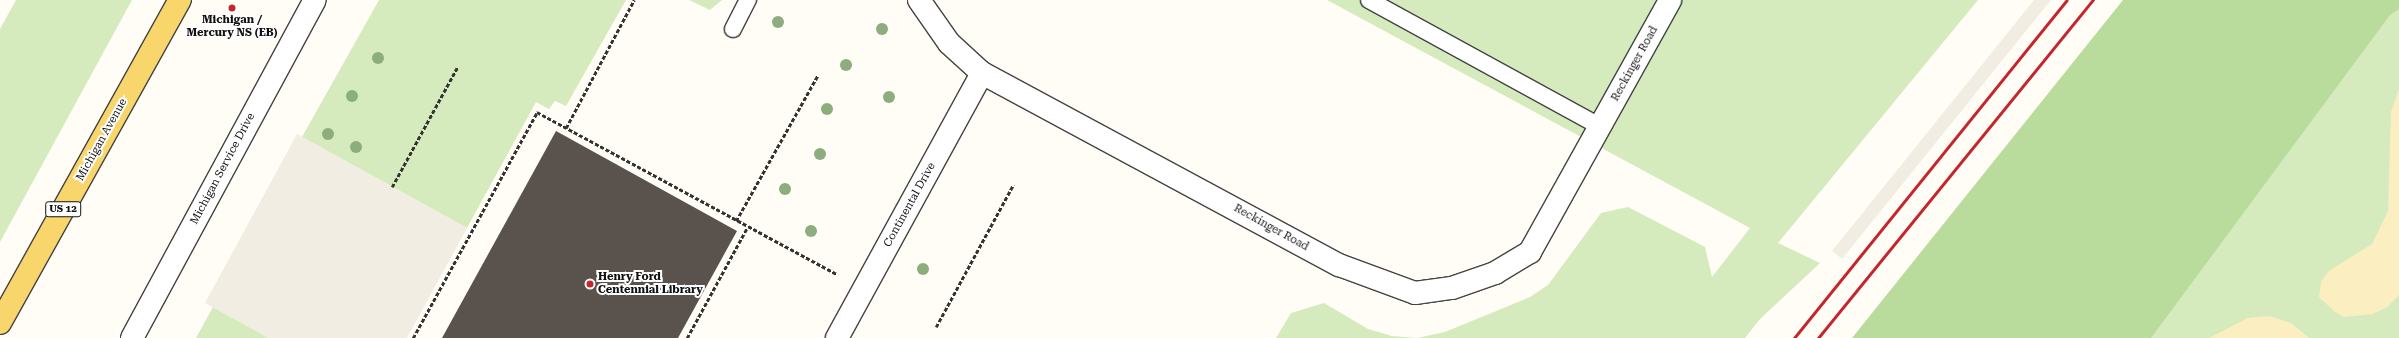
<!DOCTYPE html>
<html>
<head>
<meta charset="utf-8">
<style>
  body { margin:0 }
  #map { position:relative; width:2399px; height:338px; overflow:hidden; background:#fffdf5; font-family:"Roboto Serif",serif }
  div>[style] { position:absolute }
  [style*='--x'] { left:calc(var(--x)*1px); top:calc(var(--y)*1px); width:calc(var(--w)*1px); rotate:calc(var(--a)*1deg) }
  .green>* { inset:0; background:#d5ebbd }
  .forest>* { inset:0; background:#b9dc9c }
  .sand>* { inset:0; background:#fbeec1 }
  .plaza>* { inset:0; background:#f1ede2 }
  .building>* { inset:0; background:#5a524d }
  .path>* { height:2.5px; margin-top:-1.25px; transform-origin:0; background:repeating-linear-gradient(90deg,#333 0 4px,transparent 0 6px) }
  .roads { filter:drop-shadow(1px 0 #444) drop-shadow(-1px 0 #444) drop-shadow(0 1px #444) drop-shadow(0 -1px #444) }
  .service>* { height:16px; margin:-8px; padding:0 8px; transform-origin:8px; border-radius:8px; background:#fff }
  .minor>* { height:22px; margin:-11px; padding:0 11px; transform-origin:11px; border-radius:11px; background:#fff }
  .primary>* { height:22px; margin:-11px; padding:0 11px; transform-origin:11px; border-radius:11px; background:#f9d66b }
  .rail>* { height:3px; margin:-1.5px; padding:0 1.5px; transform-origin:1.5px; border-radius:1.5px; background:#c4262e }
  .trees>* { width:12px; height:12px; margin:-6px; border-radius:50%; background:#8dad7f }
  .dots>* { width:11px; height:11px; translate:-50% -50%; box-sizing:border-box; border:2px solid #fff; border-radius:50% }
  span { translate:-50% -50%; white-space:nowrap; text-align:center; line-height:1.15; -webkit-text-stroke:4px #fff; paint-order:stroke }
  .shield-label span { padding:1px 3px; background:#fff; border:1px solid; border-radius:3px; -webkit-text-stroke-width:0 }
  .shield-label { font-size:10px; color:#111; font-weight:700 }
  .poi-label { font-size:11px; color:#111; font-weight:700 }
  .left { translate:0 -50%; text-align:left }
  .street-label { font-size:11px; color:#111 }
</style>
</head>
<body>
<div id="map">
  <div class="green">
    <i style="clip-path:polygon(16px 0,132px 0,0 242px,0 29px)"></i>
    <i style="clip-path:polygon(379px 0,626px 0,566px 106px,555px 101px,549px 109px,536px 102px,467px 228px,302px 137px)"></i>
    <i style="clip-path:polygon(689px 0,722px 0,710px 10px)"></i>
    <i style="clip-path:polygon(1327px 0,1978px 0,1778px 243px,1820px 263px,1760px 319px,1745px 338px,1276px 338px,1291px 313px,1324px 303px,1368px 329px,1392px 336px,1417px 338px,1445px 332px,1530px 297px,1548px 285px,1601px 213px,1628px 207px,1705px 247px,1712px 277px,1750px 228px)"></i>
    <i style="clip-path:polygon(2399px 0,2399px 338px,2069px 338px)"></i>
    <i style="clip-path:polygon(213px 307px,269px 338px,196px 338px)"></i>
  </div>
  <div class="forest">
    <i style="clip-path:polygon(2123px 0,2399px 0,2399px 9px,2390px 15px,2151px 338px,1852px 338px)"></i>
  </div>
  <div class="sand">
    <i style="clip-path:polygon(2399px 89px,2399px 295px,2386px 308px,2372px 314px,2344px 317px,2335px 312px,2319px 297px,2321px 282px,2329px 271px,2372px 244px,2388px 211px,2391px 112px)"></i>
    <i style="clip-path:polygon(2269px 316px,2291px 323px,2309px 338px,2209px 338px,2248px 318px)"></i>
  </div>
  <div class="plaza">
    <i style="clip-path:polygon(2034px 0,2051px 0,1842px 259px,1832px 251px)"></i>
    <i style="clip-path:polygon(297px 134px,467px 228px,407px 338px,269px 338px,205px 303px)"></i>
  </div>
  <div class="building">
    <i style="clip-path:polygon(556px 131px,737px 231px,678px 338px,442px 338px)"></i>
  </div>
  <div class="path">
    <i style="--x:566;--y:128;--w:145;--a:-62"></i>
    <i style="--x:392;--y:187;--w:136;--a:-61.4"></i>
    <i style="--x:736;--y:221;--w:167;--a:-60.7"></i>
    <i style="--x:936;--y:327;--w:162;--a:-61.5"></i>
    <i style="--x:413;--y:338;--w:258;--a:-61.2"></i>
    <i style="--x:537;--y:112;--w:342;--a:28.4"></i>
    <i style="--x:687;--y:338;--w:125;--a:-61.4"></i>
  </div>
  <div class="roads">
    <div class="service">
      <i style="--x:1369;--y:0;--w:264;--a:28.7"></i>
      <i style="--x:733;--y:29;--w:33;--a:-63"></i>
    </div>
    <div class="minor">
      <i style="--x:919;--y:0;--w:52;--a:55.1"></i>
      <i style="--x:949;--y:43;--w:45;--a:42.3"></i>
      <i style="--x:982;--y:73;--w:405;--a:28.3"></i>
      <i style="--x:1339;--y:265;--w:81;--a:20.2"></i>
      <i style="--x:1415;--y:293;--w:37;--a:-8"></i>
      <i style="--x:1452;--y:288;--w:46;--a:-19.2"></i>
      <i style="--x:1495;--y:273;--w:41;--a:-31"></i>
      <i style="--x:1530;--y:252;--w:288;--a:-60.9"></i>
      <i style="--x:132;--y:338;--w:384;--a:-61.6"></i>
      <i style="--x:837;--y:338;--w:302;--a:-61.3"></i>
    </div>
    <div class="primary">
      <i style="--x:0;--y:323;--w:370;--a:-60.9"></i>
    </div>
  </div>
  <div class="rail">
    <i style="--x:1794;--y:338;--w:434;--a:-51.1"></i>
    <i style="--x:1818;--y:338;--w:436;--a:-50.9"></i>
  </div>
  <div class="trees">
    <i style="left:778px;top:22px"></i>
    <i style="left:882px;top:29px"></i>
    <i style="left:378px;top:58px"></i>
    <i style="left:846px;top:65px"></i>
    <i style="left:352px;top:96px"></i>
    <i style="left:889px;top:97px"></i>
    <i style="left:827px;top:109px"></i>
    <i style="left:328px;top:134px"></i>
    <i style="left:356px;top:147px"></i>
    <i style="left:820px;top:154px"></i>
    <i style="left:785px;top:189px"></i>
    <i style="left:811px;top:231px"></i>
    <i style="left:923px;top:269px"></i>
  </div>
  <div class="dots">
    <i style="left:232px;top:8px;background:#c4262e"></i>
    <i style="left:590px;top:284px;background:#c4262e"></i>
  </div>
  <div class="shield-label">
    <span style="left:63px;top:209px">US 12</span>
  </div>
  <div class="poi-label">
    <span style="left:232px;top:27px">Michigan /<br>Mercury NS (EB)</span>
    <span class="left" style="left:598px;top:284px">Henry Ford<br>Centennial Library</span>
  </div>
  <div class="street-label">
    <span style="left:1635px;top:64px;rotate:-61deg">Reckinger Road</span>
    <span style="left:102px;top:140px;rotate:-61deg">Michigan Avenue</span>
    <span style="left:223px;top:169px;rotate:-62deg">Michigan Service Drive</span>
    <span style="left:910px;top:205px;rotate:-61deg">Continental Drive</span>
    <span style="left:1271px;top:228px;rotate:29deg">Reckinger Road</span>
  </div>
</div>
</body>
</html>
